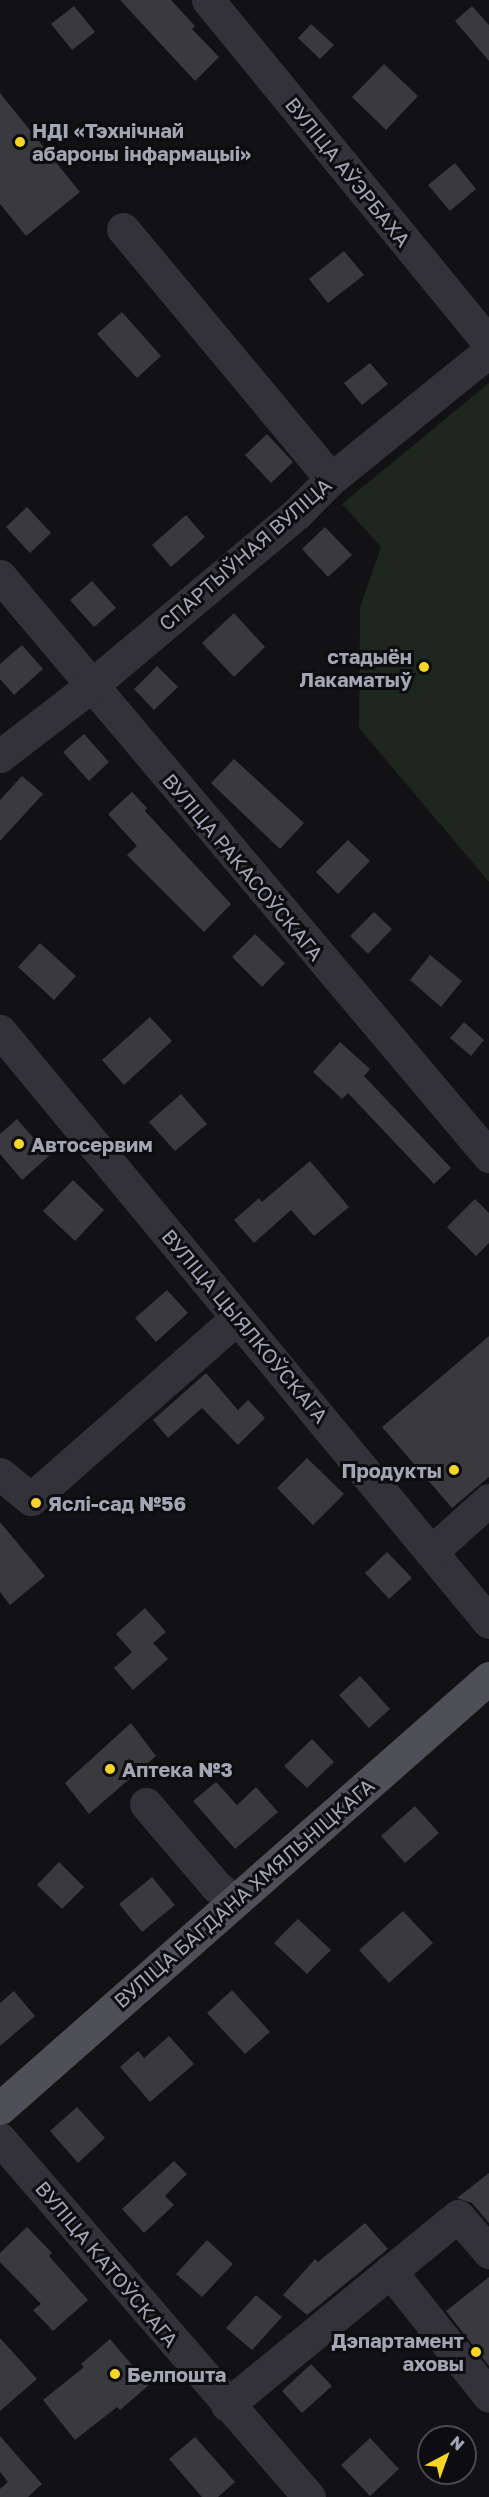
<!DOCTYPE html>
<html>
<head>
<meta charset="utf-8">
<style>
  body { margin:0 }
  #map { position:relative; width:489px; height:2497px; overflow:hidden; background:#121113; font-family:"Golos Text",sans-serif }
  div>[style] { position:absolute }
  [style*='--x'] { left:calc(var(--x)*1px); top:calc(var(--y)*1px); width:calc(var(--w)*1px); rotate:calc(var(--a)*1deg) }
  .green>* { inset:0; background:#1e2620 }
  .building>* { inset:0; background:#39393e }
  .minor>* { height:33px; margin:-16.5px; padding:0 16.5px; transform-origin:16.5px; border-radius:16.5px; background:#323238 }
  .major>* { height:33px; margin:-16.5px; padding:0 16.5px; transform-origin:16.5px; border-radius:16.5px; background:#4e4f57 }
  .dots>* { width:16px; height:16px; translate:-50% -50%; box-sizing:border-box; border:3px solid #0d0c0e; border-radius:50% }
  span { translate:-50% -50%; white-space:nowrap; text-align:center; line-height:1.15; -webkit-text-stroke:6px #0d0c0e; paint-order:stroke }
  .poi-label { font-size:20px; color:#a2a5b4; font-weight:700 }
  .left { translate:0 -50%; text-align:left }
  .right { translate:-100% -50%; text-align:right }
  .street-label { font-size:20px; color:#a2a5b4 }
  .north { position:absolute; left:417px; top:2425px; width:60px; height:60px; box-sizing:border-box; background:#0d0c0e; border:2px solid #494950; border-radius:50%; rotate:41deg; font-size:16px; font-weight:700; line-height:24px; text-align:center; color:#a2a5b4 }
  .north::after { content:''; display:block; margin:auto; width:21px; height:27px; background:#f5d627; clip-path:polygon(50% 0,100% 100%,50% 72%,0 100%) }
</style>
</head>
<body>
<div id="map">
  <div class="green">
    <i style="clip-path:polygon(489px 383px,489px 882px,359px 728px,360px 607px,381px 547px,342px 504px)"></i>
  </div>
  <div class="building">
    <i style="clip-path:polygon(120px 0,171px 0,195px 26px,192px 29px,219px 57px,195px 81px)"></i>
    <i style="clip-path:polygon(74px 6px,95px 32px,72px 50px,51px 24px)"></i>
    <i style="clip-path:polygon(472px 6px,489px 25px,489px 61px,455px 21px)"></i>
    <i style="clip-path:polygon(311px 24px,334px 45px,320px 59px,298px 38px)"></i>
    <i style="clip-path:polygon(384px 64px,418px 96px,386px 130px,352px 97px)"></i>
    <i style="clip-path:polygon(0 93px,80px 192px,26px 236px,0 204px)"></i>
    <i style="clip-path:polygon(455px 163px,476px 189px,450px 211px,428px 185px)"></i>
    <i style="clip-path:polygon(344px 251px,364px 275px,328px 303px,309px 279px)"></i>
    <i style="clip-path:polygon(122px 312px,161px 356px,137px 378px,97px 334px)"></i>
    <i style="clip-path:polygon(370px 363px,388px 384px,362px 405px,344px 383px)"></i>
    <i style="clip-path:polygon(267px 434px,293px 462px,271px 483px,245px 455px)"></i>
    <i style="clip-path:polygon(27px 507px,51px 533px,30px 553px,6px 527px)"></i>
    <i style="clip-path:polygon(186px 515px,205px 537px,171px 567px,152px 545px)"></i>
    <i style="clip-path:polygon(325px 527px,352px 555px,328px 577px,302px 549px)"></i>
    <i style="clip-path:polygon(92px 581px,116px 608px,94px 627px,70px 600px)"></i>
    <i style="clip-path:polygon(234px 613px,265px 647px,234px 677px,202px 643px)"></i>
    <i style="clip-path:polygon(22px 645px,43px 669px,14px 695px,0 679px,0 664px)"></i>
    <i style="clip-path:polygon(157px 666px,178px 687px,154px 710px,134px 689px)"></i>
    <i style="clip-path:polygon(84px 734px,109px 762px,89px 781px,63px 752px)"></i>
    <i style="clip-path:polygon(234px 759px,304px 823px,280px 849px,211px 783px)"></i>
    <i style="clip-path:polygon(22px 776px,43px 794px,0 841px,0 800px)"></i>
    <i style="clip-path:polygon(132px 792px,147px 808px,145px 811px,231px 904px,204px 932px,127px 855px,137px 846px,108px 814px)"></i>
    <i style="clip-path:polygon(348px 840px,370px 861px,338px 894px,316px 872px)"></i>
    <i style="clip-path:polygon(374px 912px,392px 929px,368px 954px,350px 936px)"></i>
    <i style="clip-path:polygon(255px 934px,285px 963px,262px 987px,232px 957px)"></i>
    <i style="clip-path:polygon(40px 943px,76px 976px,54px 1000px,18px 967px)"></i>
    <i style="clip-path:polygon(430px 955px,462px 981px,441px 1007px,410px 980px)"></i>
    <i style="clip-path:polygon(150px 1017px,172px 1041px,124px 1085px,102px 1060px)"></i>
    <i style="clip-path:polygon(464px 1022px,484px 1040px,471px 1056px,450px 1038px)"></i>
    <i style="clip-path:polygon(340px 1042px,370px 1069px,364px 1076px,451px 1168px,434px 1184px,348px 1093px,342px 1099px,313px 1072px)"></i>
    <i style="clip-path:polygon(181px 1094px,207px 1124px,175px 1151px,149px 1122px)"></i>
    <i style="clip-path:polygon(17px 1119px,49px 1156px,22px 1180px,0 1154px,0 1134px)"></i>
    <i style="clip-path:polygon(310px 1161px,349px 1207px,314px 1236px,291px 1210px,254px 1243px,234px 1220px,259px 1198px,262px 1202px)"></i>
    <i style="clip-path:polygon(73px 1180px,104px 1210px,75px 1241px,43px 1211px)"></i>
    <i style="clip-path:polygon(475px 1199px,489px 1213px,489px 1243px,476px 1256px,447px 1227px)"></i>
    <i style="clip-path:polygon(167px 1290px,188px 1313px,156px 1342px,135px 1318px)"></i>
    <i style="clip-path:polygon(489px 1336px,489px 1477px,452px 1508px,382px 1427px)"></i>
    <i style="clip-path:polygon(206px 1373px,238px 1410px,248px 1400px,265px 1418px,238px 1445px,202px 1408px,168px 1438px,153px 1420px)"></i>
    <i style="clip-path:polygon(307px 1458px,344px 1494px,313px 1525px,277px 1488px)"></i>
    <i style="clip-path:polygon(0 1522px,45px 1576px,10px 1605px,0 1592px)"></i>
    <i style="clip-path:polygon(387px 1552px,412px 1578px,389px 1599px,365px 1573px)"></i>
    <i style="clip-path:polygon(145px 1608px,166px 1632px,153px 1643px,168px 1659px,133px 1690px,114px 1668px,132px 1652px,116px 1634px)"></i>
    <i style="clip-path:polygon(360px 1676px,390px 1709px,369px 1728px,339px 1695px)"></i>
    <i style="clip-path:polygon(131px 1723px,156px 1756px,89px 1814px,65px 1783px)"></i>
    <i style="clip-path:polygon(312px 1739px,334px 1762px,307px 1788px,284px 1766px)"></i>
    <i style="clip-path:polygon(216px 1782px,237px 1805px,256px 1787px,278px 1812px,235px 1849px,193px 1801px)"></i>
    <i style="clip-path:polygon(415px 1806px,439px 1833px,405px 1863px,381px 1836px)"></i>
    <i style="clip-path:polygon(59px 1862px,84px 1887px,62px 1909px,37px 1885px)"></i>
    <i style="clip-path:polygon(152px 1877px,175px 1905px,142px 1932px,119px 1904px)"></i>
    <i style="clip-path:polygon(403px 1911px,433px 1943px,389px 1983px,359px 1950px)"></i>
    <i style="clip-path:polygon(298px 1919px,331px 1950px,307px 1974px,274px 1943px)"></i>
    <i style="clip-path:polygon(232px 1990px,270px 2032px,245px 2054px,207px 2013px)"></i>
    <i style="clip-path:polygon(14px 1991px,35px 2016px,0 2046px,0 2003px)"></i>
    <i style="clip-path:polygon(169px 2036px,194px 2064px,150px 2102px,120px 2067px,138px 2051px,144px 2058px)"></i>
    <i style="clip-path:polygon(77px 2107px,105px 2138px,78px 2163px,50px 2131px)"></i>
    <i style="clip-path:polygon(174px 2161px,187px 2174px,165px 2196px,174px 2205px,144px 2233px,122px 2209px)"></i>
    <i style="clip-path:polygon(489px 2173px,489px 2223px,472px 2203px,457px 2198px)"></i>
    <i style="clip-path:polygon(365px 2223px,388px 2249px,307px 2315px,283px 2295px,315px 2259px,318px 2262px)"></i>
    <i style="clip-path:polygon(27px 2227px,52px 2253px,49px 2256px,88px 2300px,53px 2331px,33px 2310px,41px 2304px,0 2262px,0 2253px)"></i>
    <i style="clip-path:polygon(207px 2240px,233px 2264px,202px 2297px,176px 2274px)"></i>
    <i style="clip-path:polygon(489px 2277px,489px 2366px,446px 2311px)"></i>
    <i style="clip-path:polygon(256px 2295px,282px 2317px,252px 2350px,226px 2328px)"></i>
    <i style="clip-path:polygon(0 2338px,37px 2379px,0 2411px)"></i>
    <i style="clip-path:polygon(110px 2339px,149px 2385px,120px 2410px,117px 2407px,75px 2440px,43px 2400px,84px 2367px,81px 2364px)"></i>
    <i style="clip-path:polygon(311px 2364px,332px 2386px,302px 2413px,282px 2391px)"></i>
    <i style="clip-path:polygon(0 2436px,42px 2484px,28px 2497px,0 2497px,0 2489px,8px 2482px,0 2472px)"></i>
    <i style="clip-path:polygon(195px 2437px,235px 2482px,218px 2497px,202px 2497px,169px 2459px)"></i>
    <i style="clip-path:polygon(370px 2438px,399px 2469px,370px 2496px,341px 2465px)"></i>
  </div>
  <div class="minor">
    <i style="--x:208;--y:0;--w:443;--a:50.7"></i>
    <i style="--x:123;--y:229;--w:325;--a:50.2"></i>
    <i style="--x:0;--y:576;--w:759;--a:49.87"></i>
    <i style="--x:0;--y:756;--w:115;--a:-37.6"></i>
    <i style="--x:91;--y:686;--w:269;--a:-40"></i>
    <i style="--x:297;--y:513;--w:48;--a:-45"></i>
    <i style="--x:331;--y:479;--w:203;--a:-39"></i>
    <i style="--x:0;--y:1031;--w:767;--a:50.4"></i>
    <i style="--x:0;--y:1474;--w:40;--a:39"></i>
    <i style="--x:31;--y:1499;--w:274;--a:-41.3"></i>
    <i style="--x:431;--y:1552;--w:78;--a:-41.9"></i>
    <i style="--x:146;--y:1804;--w:108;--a:49.5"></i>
    <i style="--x:216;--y:1886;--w:24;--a:38"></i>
    <i style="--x:0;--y:2139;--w:473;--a:49.2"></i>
    <i style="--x:390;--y:2271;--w:159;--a:51.6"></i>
    <i style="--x:227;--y:2405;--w:298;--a:-39.3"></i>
    <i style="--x:458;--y:2216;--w:48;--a:49.3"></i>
  </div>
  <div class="major">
    <i style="--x:0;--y:2108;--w:651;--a:-41.33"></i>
  </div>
  <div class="dots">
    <i style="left:20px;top:142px;background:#f5d627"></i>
    <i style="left:424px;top:667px;background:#f5d627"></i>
    <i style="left:19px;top:1144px;background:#f5d627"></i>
    <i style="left:454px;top:1470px;background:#f5d627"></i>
    <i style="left:36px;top:1503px;background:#f5d627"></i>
    <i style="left:110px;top:1769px;background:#f5d627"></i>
    <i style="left:476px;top:2352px;background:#f5d627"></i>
    <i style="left:115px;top:2374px;background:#f5d627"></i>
  </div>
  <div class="poi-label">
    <span class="left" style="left:32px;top:142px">НДІ «Тэхнічнай<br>абароны інфармацыі»</span>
    <span class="right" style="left:412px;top:668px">стадыён<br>Лакаматыў</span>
    <span class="left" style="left:31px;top:1144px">Автосервим</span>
    <span class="right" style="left:442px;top:1470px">Продукты</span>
    <span class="left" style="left:48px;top:1503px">Яслі-сад №56</span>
    <span class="left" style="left:122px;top:1769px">Аптека №3</span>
    <span class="right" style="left:464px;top:2352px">Дэпартамент<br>аховы</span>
    <span class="left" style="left:127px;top:2374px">Белпошта</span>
  </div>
  <div class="street-label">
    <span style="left:348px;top:172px;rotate:51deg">ВУЛІЦА АЎЭРБАХА</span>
    <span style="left:245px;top:554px;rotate:-41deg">СПАРТЫЎНАЯ ВУЛІЦА</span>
    <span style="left:243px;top:867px;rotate:50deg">ВУЛІЦА РАКАСОЎСКАГА</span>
    <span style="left:245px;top:1326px;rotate:50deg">ВУЛІЦА ЦЫЯЛКОЎСКАГА</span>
    <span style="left:244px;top:1893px;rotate:-41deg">ВУЛІЦА БАГДАНА ХМЯЛЬНІЦКАГА</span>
    <span style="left:107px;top:2264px;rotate:50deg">ВУЛІЦА КАТОЎСКАГА</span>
  </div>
  <div class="north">N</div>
</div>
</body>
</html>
